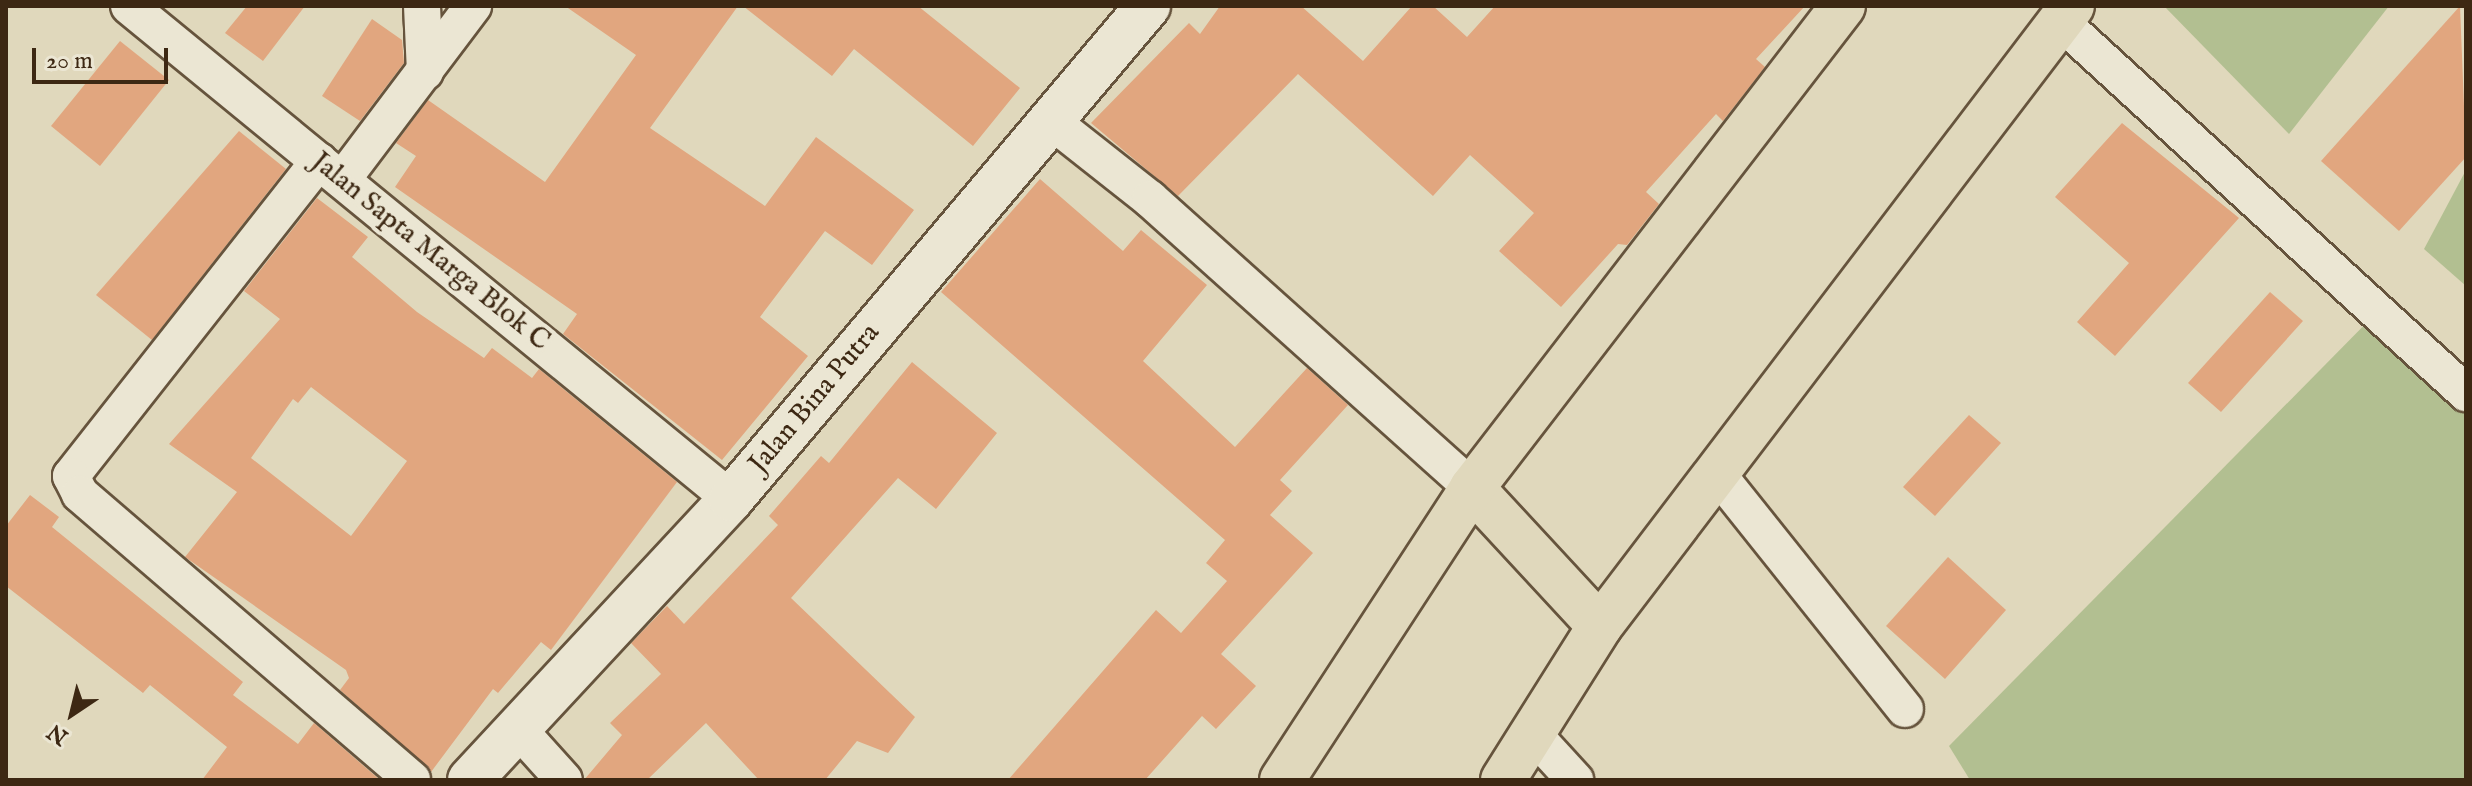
<!DOCTYPE html>
<html>
<head>
<meta charset="utf-8">
<style>
  body { margin:0 }
  #map { position:relative; width:2472px; height:786px; overflow:hidden; background:#e0d8bc; font-family:"IM FELL English",serif }
  div>[style] { position:absolute }
  [style*='--x'] { left:calc(var(--x)*1px); top:calc(var(--y)*1px); width:calc(var(--w)*1px); rotate:calc(var(--a)*1deg) }
  .green>* { inset:0; background:#b2bf91 }
  .building>* { inset:0; background:#e1a67f }
  .roads { filter:drop-shadow(2px 0 #66543d) drop-shadow(-2px 0 #66543d) drop-shadow(0 2px #66543d) drop-shadow(0 -2px #66543d) }
  .street>* { height:36px; margin:-18px; padding:0 18px; transform-origin:18px; border-radius:18px; background:#ebe6d3 }
  .secondary>* { height:44px; margin:-22px; padding:0 22px; transform-origin:22px; border-radius:22px; background:#ebe6d3 }
  .primary>* { height:44px; margin:-22px; padding:0 22px; transform-origin:22px; border-radius:22px; background:#e0d8bc }
  span { translate:-50% -50%; white-space:nowrap; text-align:center; line-height:1.15; -webkit-text-stroke:8px #ebe6d3; paint-order:stroke }
  .street-label { font-size:28px; color:#3d2813 }
  .frame { position:absolute; inset:0; border:8px solid #3d2813; pointer-events:none }
  .north { position:absolute; left:32px; top:674px; width:80px; height:80px; -webkit-text-stroke:6px #ebe6d3; paint-order:stroke; rotate:215deg; font-size:22px; font-weight:700; line-height:32px; text-align:center; color:#3d2813 }
  .north::after { content:''; display:block; margin:auto; width:28px; height:36px; background:#3d2813; clip-path:polygon(50% 0,100% 100%,50% 72%,0 100%) }
  .scale { position:absolute; left:32px; top:48px; width:136px; height:36px; box-sizing:border-box; border:4px solid #3d2813; border-top:0; padding-left:10px; font-size:24px; line-height:28px; white-space:nowrap; color:#3d2813; -webkit-text-stroke:6px #ebe6d3; paint-order:stroke }
</style>
</head>
<body>
<div id="map">
  <div class="green">
    <i style="clip-path:polygon(2164px 6px,2389px 6px,2289px 134px)"></i>
    <i style="clip-path:polygon(2466px 170px,2466px 286px,2424px 249px)"></i>
    <i style="clip-path:polygon(2387px 302px,2466px 378px,2466px 780px,1970px 780px,1949px 746px)"></i>
  </div>
  <div class="building">
    <i style="clip-path:polygon(247px 6px,305px 6px,263px 61px,225px 33px)"></i>
    <i style="clip-path:polygon(565px 6px,738px 6px,650px 128px,765px 206px,816px 137px,914px 210px,872px 265px,825px 231px,760px 317px,808px 356px,722px 460px,563px 334px,577px 314px,395px 187px,416px 156px,396px 143px,428px 100px,545px 182px,636px 55px)"></i>
    <i style="clip-path:polygon(743px 6px,918px 6px,1020px 88px,973px 146px,854px 49px,832px 76px)"></i>
    <i style="clip-path:polygon(1220px 6px,1301px 6px,1363px 61px,1412px 6px,1433px 6px,1467px 37px,1495px 6px,1805px 6px,1756px 59px,1765px 67px,1723px 121px,1716px 114px,1646px 192px,1659px 204px,1627px 245px,1618px 244px,1561px 307px,1499px 251px,1534px 213px,1470px 155px,1433px 196px,1298px 74px,1178px 196px,1091px 123px,1189px 23px,1200px 34px)"></i>
    <i style="clip-path:polygon(2460px 6px,2466px 157px,2399px 231px,2321px 161px)"></i>
    <i style="clip-path:polygon(372px 19px,402px 40px,404px 63px,360px 121px,322px 96px)"></i>
    <i style="clip-path:polygon(120px 41px,169px 80px,100px 166px,51px 126px)"></i>
    <i style="clip-path:polygon(2122px 123px,2239px 218px,2115px 356px,2077px 322px,2129px 263px,2055px 197px)"></i>
    <i style="clip-path:polygon(239px 131px,286px 169px,152px 340px,96px 295px)"></i>
    <i style="clip-path:polygon(1040px 179px,1123px 251px,1141px 230px,1207px 285px,1143px 361px,1235px 447px,1307px 368px,1348px 405px,1280px 480px,1292px 491px,1270px 515px,1313px 553px,1221px 654px,1256px 686px,1216px 729px,1202px 716px,1145px 780px,1008px 780px,1156px 610px,1181px 633px,1227px 581px,1206px 563px,1225px 540px,941px 292px)"></i>
    <i style="clip-path:polygon(evenodd,317px 198px,368px 237px,352px 257px,417px 312px,484px 358px,492px 348px,532px 378px,539px 369px,677px 482px,551px 650px,541px 642px,498px 693px,493px 689px,431px 772px,340px 690px,349px 678px,346px 670px,185px 557px,237px 492px,169px 444px,280px 319px,244px 291px,317px 198px,311px 387px,407px 461px,351px 536px,251px 458px,293px 399px,298px 403px,311px 387px)"></i>
    <i style="clip-path:polygon(2270px 292px,2303px 321px,2221px 412px,2188px 383px)"></i>
    <i style="clip-path:polygon(912px 362px,997px 433px,936px 509px,898px 478px,791px 598px,915px 717px,888px 753px,857px 741px,825px 780px,759px 780px,706px 723px,647px 780px,584px 780px,622px 735px,610px 723px,661px 674px,631px 643px,667px 606px,684px 624px,778px 525px,769px 516px,821px 456px,829px 463px)"></i>
    <i style="clip-path:polygon(1969px 415px,2001px 443px,1935px 516px,1903px 487px)"></i>
    <i style="clip-path:polygon(30px 495px,59px 517px,52px 527px,243px 682px,233px 695px,298px 744px,314px 723px,380px 780px,202px 780px,227px 747px,150px 685px,143px 693px,6px 586px,6px 526px)"></i>
    <i style="clip-path:polygon(1948px 557px,2006px 610px,1945px 679px,1886px 626px)"></i>
  </div>
  <div class="roads">
    <div class="street">
      <i style="--x:129;--y:6;--w:778;--a:39.32"></i>
      <i style="--x:422;--y:6;--w:66;--a:87.4"></i>
      <i style="--x:2060;--y:21;--w:551;--a:42.5"></i>
      <i style="--x:1050;--y:120;--w:127;--a:38.3"></i>
      <i style="--x:1150;--y:199;--w:433;--a:41.9"></i>
      <i style="--x:319;--y:161;--w:401;--a:128.2"></i>
      <i style="--x:71;--y:476;--w:20;--a:63"></i>
      <i style="--x:80;--y:494;--w:438;--a:40.7"></i>
      <i style="--x:342;--y:180;--w:218;--a:-53"></i>
      <i style="--x:1719;--y:476;--w:298;--a:51.4"></i>
      <i style="--x:519;--y:730;--w:67;--a:48"></i>
      <i style="--x:1532;--y:733;--w:64;--a:47.5"></i>
    </div>
    <div class="secondary">
      <i style="--x:470;--y:780;--w:384;--a:-47.1"></i>
      <i style="--x:731;--y:499;--w:646;--a:-49.77"></i>
    </div>
    <div class="primary">
      <i style="--x:1472;--y:488;--w:188;--a:47.2"></i>
      <i style="--x:1282;--y:780;--w:348;--a:-56.9"></i>
      <i style="--x:1472;--y:488;--w:608;--a:-52.41"></i>
      <i style="--x:1503;--y:780;--w:182;--a:-57.8"></i>
      <i style="--x:1600;--y:626;--w:779;--a:-52.72"></i>
    </div>
  </div>
  <div class="street-label">
    <span style="left:430px;top:252px;rotate:39deg">Jalan Sapta Marga Blok C</span>
    <span style="left:815px;top:399px;rotate:-50deg">Jalan Bina Putra</span>
  </div>
  <div class="frame"></div>
  <div class="north">N</div>
  <div class="scale">20 m</div>
</div>
</body>
</html>
